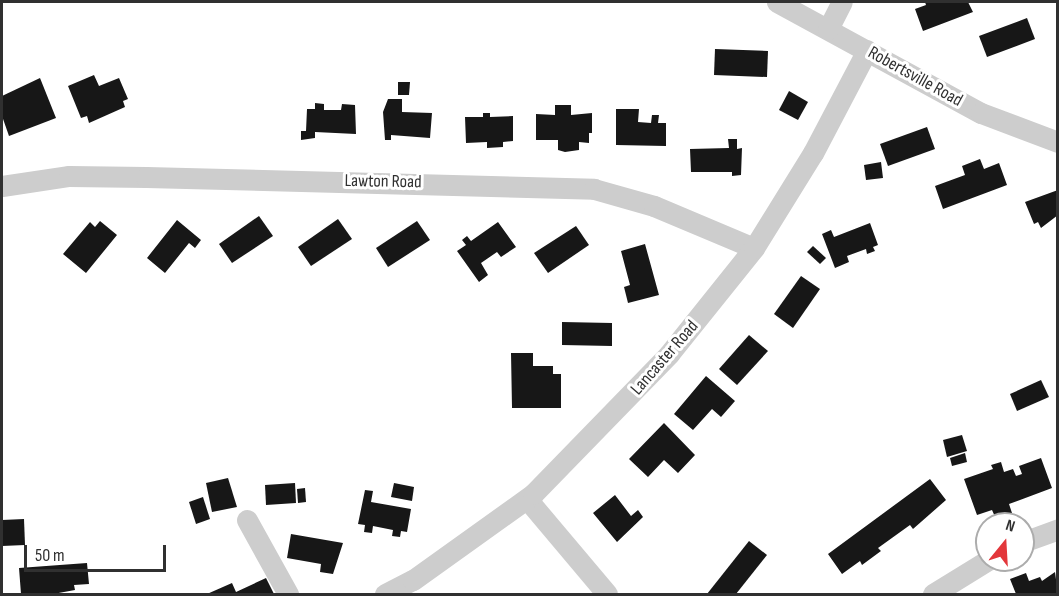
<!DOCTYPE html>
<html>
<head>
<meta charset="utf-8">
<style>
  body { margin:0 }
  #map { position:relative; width:1059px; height:596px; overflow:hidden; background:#fff; font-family:"Sofia Sans Condensed",sans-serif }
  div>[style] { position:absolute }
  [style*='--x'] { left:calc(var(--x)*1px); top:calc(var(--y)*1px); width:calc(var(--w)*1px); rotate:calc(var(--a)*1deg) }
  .building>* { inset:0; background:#171717 }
  .minor>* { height:21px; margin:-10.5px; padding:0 10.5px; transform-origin:10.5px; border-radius:10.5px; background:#cdcdcd }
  span { translate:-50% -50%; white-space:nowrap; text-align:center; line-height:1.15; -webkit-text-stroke:6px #fff; paint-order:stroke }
  .street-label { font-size:18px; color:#303030 }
  .frame { position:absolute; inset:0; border:3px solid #303030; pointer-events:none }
  .north { position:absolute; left:975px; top:512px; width:60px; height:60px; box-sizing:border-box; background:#fff; border:2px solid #acacac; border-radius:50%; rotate:18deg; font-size:16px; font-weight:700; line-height:24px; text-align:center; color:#303030 }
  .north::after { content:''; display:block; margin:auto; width:21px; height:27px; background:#e3373b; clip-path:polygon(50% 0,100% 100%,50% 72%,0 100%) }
  .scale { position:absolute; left:24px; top:545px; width:142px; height:27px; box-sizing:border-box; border:3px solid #303030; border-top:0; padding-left:8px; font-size:18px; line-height:21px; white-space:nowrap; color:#303030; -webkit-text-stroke:4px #fff; paint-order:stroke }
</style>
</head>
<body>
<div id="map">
  <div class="building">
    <i style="clip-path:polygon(925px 2px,968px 2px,973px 12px,923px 31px,915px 9px,926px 5px)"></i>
    <i style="clip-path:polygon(1027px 18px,1035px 39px,987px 57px,979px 36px)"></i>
    <i style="clip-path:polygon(715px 49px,768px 51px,767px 77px,714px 75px)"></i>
    <i style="clip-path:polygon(94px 75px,99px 86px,119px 78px,128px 99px,123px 101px,125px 107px,89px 123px,87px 116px,81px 118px,68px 86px)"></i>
    <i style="clip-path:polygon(40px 78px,56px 118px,9px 136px,2px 116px,2px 96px)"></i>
    <i style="clip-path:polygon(398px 82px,410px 82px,409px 95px,398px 95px)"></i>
    <i style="clip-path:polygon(789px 91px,808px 102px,798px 120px,779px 110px)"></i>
    <i style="clip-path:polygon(388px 99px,402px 99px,402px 112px,432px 113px,430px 138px,391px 135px,391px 140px,385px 140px,383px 112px)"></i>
    <i style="clip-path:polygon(315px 103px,324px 104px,324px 110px,341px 110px,342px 104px,355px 105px,356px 134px,315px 132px,315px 138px,301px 140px,301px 131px,306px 131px,307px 109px,315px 109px)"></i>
    <i style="clip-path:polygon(555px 105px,571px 105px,571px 115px,592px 113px,592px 133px,589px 133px,589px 143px,579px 142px,579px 150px,565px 152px,558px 150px,558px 140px,536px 140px,536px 114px,555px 115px)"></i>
    <i style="clip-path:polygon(616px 109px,639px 109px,638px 122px,651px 123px,652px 115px,659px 115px,658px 123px,666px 123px,666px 146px,616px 145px)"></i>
    <i style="clip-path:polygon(483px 113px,490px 113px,490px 117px,513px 116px,513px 141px,503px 142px,503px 147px,487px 148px,487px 142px,466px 143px,465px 117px,483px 117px)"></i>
    <i style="clip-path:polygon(927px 127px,935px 149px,888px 166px,880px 144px)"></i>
    <i style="clip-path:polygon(728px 139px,737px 139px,737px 149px,742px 148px,741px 175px,732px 176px,732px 172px,691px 172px,690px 149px,729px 148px)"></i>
    <i style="clip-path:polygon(980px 159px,984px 169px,999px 163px,1007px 185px,943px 209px,935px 186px,965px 175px,962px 166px)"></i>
    <i style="clip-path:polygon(881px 162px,883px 178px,866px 180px,864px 165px)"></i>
    <i style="clip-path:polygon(1058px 190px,1058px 215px,1041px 228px,1038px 222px,1034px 224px,1025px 202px)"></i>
    <i style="clip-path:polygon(259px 216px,273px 236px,232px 263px,219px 244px)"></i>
    <i style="clip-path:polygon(338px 219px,352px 239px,311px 266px,298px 247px)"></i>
    <i style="clip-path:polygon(177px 220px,201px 240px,195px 248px,189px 243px,165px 273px,147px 258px)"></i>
    <i style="clip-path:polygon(100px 221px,117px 235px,86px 273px,63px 254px,90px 222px,95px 227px)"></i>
    <i style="clip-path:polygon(417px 221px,430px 240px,388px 267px,376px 248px)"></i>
    <i style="clip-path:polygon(498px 222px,516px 247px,501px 257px,497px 252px,481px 263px,488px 275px,479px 282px,457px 251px,466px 245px,462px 240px,467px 236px,471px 241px)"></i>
    <i style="clip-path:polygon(870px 223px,878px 245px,873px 247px,875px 251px,867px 254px,866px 249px,847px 256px,849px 262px,835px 268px,822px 234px,831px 230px,834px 237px)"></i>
    <i style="clip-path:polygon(576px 226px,589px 245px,548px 273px,534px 253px)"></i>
    <i style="clip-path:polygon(645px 244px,659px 295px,628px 303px,624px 287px,630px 285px,621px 251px)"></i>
    <i style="clip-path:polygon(813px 246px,826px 258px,820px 264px,807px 252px)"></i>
    <i style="clip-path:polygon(801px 276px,820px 289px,793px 328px,774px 314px)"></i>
    <i style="clip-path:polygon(562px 322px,612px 323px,612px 346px,562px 345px)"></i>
    <i style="clip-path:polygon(749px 335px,768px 351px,737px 385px,719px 369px)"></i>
    <i style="clip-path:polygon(511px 353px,533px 353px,533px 366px,553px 366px,553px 374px,561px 374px,561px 408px,512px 408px)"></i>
    <i style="clip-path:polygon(706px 376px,735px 401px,721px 417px,712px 409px,693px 430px,674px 414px)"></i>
    <i style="clip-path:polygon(1041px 380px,1049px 397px,1017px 411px,1010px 394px)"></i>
    <i style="clip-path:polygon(664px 423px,695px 455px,678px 473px,664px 460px,648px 477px,629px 459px)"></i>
    <i style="clip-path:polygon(962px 435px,967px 451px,947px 457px,943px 440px)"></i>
    <i style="clip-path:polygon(965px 453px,967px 462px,952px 466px,950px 458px)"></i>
    <i style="clip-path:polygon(1041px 458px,1052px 488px,1009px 504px,1012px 513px,996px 519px,992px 510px,977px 515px,964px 479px,993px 469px,991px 465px,1001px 462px,1004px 472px,1013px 469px,1016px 476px,1022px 474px,1019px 466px)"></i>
    <i style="clip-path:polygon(228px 478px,237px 507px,212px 512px,206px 483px)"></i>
    <i style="clip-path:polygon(930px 479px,946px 500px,913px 529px,910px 525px,878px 548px,881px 551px,862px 565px,860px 561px,842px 574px,828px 554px)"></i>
    <i style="clip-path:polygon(295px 483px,296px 503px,266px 505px,265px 485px)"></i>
    <i style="clip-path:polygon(394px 483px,414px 487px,412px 501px,391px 497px)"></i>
    <i style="clip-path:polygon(305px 488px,306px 502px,298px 503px,297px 489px)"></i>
    <i style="clip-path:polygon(365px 490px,373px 491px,371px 502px,411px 509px,407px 532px,401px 531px,400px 537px,392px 536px,393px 530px,373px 526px,372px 533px,364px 532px,365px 525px,358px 524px)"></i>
    <i style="clip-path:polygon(615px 495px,631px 516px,638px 510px,643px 517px,617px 542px,593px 513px)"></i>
    <i style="clip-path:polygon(203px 497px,210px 519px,196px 524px,189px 502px)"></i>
    <i style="clip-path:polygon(24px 519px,25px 545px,2px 546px,2px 520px)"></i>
    <i style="clip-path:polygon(291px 534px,343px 543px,333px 574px,320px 572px,321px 564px,287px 558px)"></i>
    <i style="clip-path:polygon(749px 541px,767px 555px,736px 594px,707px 594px)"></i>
    <i style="clip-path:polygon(87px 563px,89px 584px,74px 585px,75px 590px,53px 594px,21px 594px,19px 568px)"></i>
    <i style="clip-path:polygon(1055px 572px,1058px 594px,1016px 594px,1010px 579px,1026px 573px,1029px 581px,1040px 577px,1042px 581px)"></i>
    <i style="clip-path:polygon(266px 578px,274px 594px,207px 594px,232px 583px,236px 592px)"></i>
  </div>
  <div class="minor">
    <i style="--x:777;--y:2;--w:232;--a:28.6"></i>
    <i style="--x:981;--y:113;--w:82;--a:20.6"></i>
    <i style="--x:828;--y:29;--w:30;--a:-63"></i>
    <i style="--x:2;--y:186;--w:68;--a:-8.5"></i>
    <i style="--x:69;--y:176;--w:77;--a:0.7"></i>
    <i style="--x:146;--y:177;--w:448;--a:1.5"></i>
    <i style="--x:594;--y:189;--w:62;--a:15.8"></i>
    <i style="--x:654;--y:206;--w:108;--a:22.8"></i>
    <i style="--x:527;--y:499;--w:124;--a:49.9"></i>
    <i style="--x:247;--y:520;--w:85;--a:61"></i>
    <i style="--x:1023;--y:542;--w:37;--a:-20"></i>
    <i style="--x:385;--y:594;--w:31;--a:-27"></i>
    <i style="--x:413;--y:580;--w:148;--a:-35.6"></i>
    <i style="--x:533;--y:494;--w:195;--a:-45.8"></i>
    <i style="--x:669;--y:354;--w:136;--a:-51.3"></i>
    <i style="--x:754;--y:248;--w:112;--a:-58.2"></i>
    <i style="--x:813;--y:153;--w:116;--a:-62.3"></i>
    <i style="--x:933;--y:594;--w:65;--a:-31.7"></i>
  </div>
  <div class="street-label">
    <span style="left:915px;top:77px;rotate:29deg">Robertsville Road</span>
    <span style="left:383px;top:182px;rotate:1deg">Lawton Road</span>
    <span style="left:665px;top:358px;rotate:-49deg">Lancaster Road</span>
  </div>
  <div class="frame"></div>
  <div class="north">N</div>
  <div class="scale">50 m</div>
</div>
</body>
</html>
